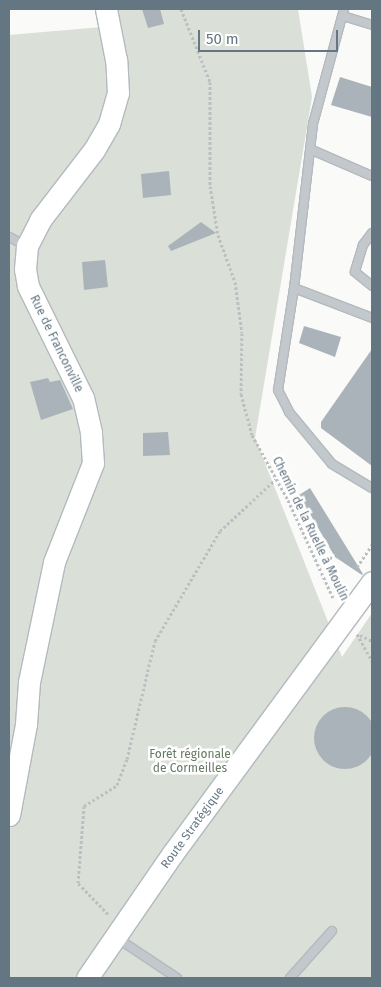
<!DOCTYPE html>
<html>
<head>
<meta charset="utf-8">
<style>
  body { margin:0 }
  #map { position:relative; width:381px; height:987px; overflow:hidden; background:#fafaf8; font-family:"Fira Sans",sans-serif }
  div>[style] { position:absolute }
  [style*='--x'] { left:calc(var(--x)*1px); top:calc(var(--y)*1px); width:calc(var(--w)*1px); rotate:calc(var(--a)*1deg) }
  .green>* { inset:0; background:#dadfd7 }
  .building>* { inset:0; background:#aab3b9 }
  .round { border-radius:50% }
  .path>* { height:3px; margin-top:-1.5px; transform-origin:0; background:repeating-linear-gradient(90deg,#bbbfc2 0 2.5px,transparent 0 5px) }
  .roads { filter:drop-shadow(1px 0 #b3babf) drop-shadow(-1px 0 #b3babf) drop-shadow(0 1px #b3babf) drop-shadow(0 -1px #b3babf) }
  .lane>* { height:8px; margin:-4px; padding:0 4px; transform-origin:4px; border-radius:4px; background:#c3c8cc }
  .secondary>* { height:21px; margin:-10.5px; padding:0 10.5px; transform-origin:10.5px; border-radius:10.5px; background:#fff }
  span { translate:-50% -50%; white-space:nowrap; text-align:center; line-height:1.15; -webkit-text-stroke:5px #fff; paint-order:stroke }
  .street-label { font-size:12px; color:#657683 }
  .park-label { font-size:12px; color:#687a64 }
  .frame { position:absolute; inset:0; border:10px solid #657683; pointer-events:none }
  .scale { position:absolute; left:198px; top:30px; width:140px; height:22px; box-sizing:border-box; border:2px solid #657683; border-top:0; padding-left:6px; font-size:15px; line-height:18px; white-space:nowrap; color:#657683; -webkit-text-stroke:4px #fff; paint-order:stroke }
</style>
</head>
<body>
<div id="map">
  <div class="green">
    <i style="clip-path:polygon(99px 9px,298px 9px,312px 97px,255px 438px,342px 657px,372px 613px,372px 978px,9px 978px,9px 35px,102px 27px)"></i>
  </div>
  <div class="building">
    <i style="clip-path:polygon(142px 9px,160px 9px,164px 24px,148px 28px)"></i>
    <i style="clip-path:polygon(340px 77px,372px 87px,372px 117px,331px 105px)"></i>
    <i style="clip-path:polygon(169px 171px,171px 195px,143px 198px,141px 174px)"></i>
    <i style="clip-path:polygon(201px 222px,216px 233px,171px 251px,168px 246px)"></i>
    <i style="clip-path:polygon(105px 260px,108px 287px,84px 290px,82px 262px)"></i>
    <i style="clip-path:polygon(304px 326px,341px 337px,335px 357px,299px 343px)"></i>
    <i style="clip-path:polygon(372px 349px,372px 466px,321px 428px,321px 422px)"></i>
    <i style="clip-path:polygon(48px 378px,50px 382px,60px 380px,73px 409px,41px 420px,30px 382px)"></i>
    <i style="clip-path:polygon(168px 432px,170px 455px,143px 456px,143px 433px)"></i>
    <i style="clip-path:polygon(310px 488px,363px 574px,362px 575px,335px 557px,299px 495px)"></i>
    <i class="round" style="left:314px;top:707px;width:62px;height:62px"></i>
  </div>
  <div class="path">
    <i style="--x:181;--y:9;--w:79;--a:68.3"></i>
    <i style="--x:210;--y:82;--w:104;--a:90"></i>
    <i style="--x:210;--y:186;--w:50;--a:80.7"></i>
    <i style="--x:218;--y:235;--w:50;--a:70.1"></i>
    <i style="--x:235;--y:282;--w:51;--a:82.2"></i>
    <i style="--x:242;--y:333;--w:61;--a:90.9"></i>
    <i style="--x:241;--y:394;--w:42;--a:75"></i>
    <i style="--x:252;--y:435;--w:74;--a:61"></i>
    <i style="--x:288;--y:500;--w:110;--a:65.3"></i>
    <i style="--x:357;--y:567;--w:27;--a:-56"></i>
    <i style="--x:357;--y:634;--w:31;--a:61"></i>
    <i style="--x:360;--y:635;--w:13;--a:27"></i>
    <i style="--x:108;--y:914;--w:43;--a:-134.1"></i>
    <i style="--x:78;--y:883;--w:77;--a:-85.5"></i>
    <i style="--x:84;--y:806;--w:39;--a:-32"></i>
    <i style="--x:117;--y:785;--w:28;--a:-69"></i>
    <i style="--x:127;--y:759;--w:121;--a:-76.7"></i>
    <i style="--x:155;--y:641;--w:128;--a:-59.4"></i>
    <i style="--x:220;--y:531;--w:76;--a:-42.9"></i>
  </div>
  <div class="roads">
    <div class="lane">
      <i style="--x:344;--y:9;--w:119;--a:105.1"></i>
      <i style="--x:313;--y:124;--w:165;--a:96.6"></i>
      <i style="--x:294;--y:288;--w:84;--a:21"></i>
      <i style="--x:343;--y:16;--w:30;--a:17"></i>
      <i style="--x:312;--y:150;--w:65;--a:23.4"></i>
      <i style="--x:372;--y:233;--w:15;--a:127"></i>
      <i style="--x:363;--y:245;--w:28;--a:107"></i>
      <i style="--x:355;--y:272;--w:22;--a:39"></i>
      <i style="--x:9;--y:237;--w:18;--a:27"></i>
      <i style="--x:294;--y:288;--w:103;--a:98.9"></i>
      <i style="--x:278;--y:390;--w:25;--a:63"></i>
      <i style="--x:289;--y:412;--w:67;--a:50.4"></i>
      <i style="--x:332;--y:464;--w:47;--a:31"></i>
      <i style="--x:117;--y:938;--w:72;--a:33.7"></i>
      <i style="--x:290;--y:978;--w:63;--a:-48.2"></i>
    </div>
    <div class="secondary">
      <i style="--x:9;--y:815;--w:93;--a:-79.4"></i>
      <i style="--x:26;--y:724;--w:42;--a:-85.9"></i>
      <i style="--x:29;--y:682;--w:123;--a:-78.2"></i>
      <i style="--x:54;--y:562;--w:106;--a:-68.5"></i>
      <i style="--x:93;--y:463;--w:31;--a:-94"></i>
      <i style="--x:91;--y:432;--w:35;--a:-103"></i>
      <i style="--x:83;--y:398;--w:125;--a:-116.2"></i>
      <i style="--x:28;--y:286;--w:17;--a:-100"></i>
      <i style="--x:25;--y:269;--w:23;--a:-85"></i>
      <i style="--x:27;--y:246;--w:29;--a:-63"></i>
      <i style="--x:40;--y:220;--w:88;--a:-52.4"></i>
      <i style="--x:94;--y:150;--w:30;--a:-60"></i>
      <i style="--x:109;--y:124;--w:32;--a:-74"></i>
      <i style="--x:118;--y:93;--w:33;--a:-93"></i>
      <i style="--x:116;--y:60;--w:52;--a:-101.1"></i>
      <i style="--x:87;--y:978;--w:152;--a:-55.5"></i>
      <i style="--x:173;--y:853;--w:336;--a:-53.7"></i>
    </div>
  </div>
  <div class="street-label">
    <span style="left:56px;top:344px;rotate:64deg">Rue de Franconville</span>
    <span style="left:310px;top:529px;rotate:64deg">Chemin de la Ruelle à Moulin</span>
    <span style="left:193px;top:828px;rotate:-54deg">Route Stratégique</span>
  </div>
  <div class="park-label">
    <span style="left:190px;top:762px">Forêt régionale<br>de Cormeilles</span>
  </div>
  <div class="frame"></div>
  <div class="scale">50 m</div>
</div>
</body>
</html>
